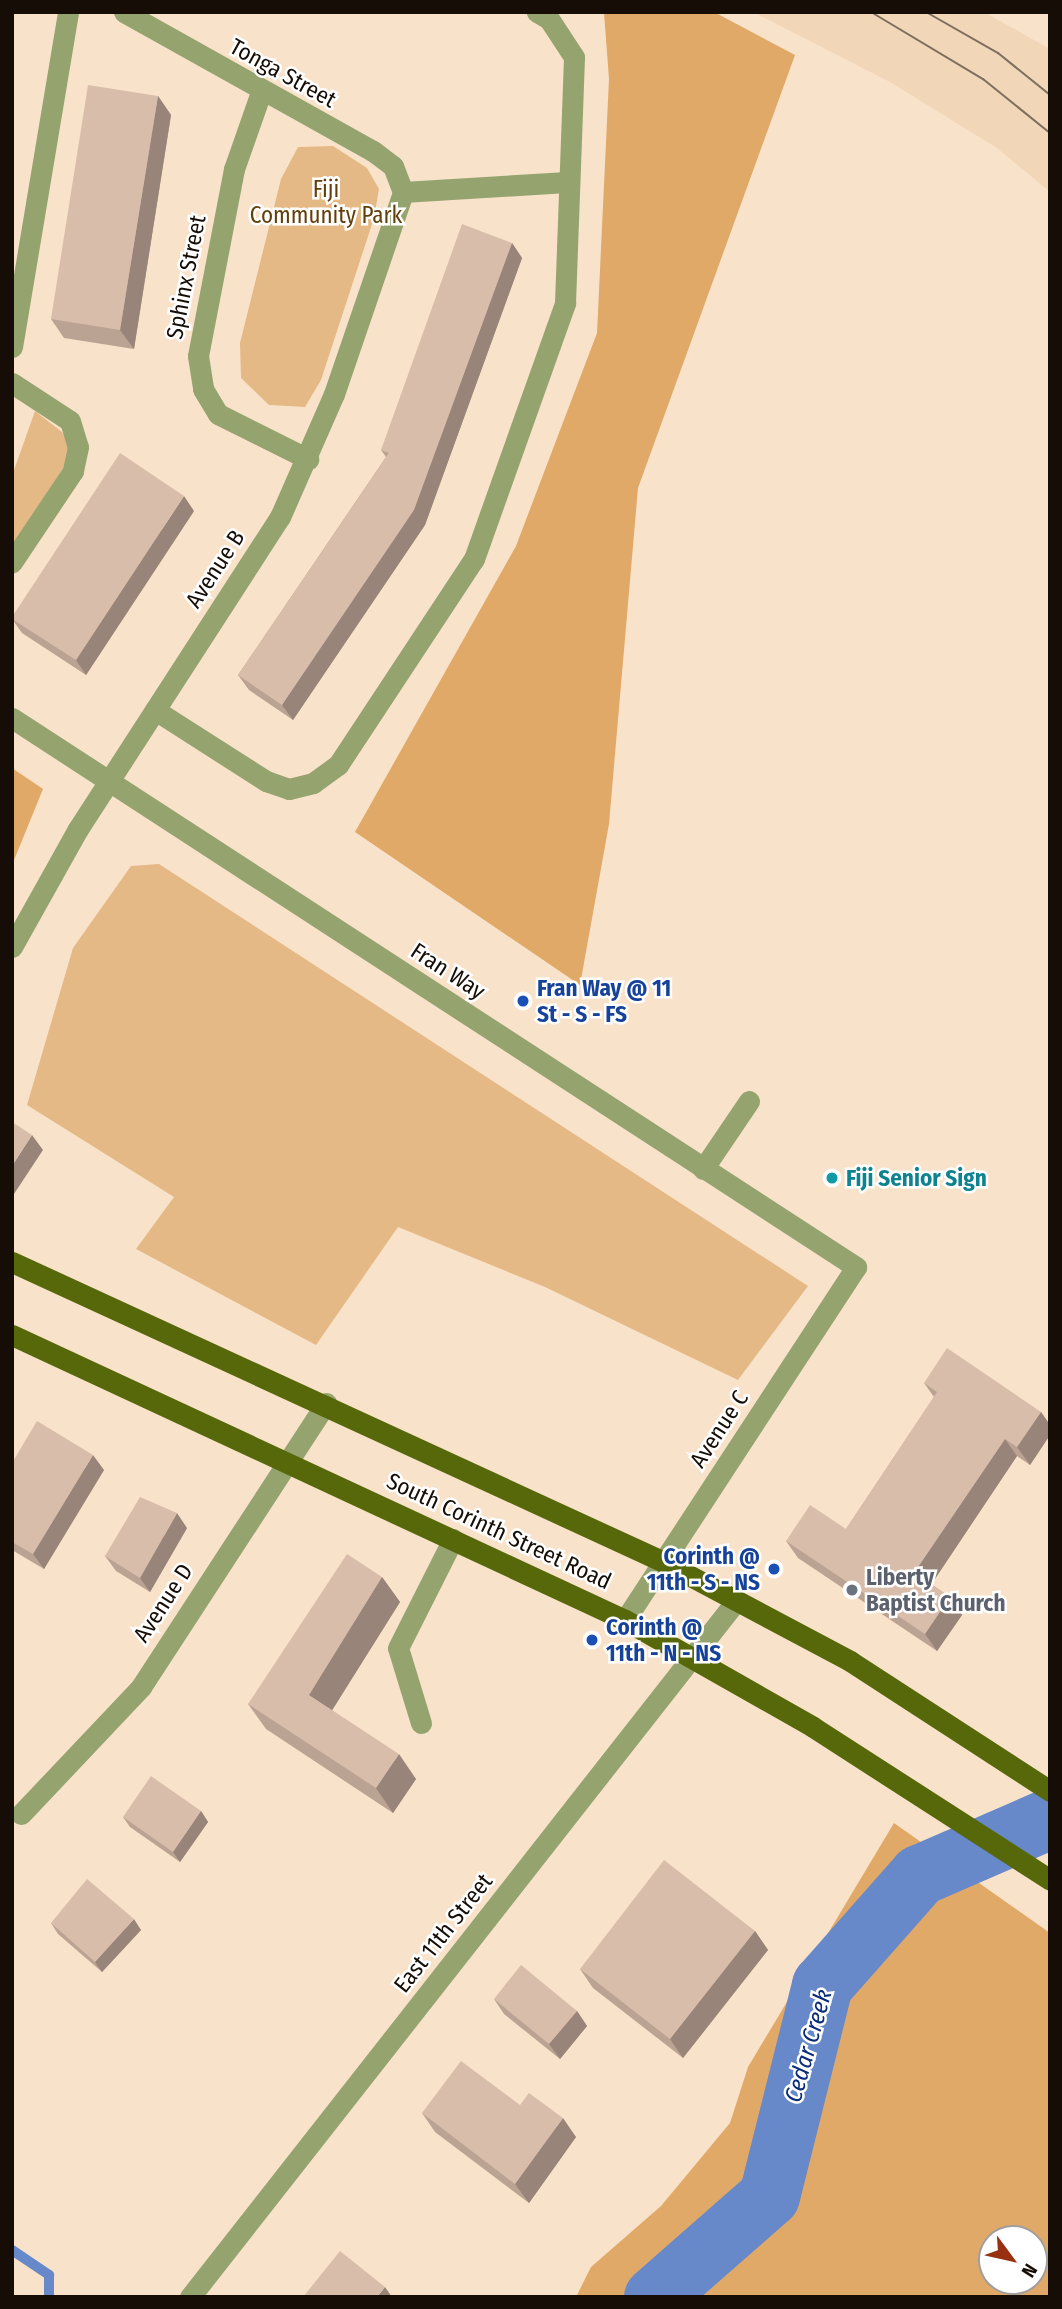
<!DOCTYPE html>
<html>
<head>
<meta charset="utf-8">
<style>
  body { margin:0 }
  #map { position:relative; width:1062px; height:2309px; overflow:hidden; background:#f9e2ca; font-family:"Fira Sans Condensed",sans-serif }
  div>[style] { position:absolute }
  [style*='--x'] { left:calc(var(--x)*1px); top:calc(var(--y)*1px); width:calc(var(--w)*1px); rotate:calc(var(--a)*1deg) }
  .built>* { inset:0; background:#f1d6b7 }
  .green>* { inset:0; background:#e5b985 }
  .forest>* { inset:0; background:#e0a967 }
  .stream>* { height:10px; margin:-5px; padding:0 5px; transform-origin:5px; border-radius:5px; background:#6788c9 }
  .river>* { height:61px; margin:-30.5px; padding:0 30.5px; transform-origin:30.5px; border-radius:30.5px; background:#6788c9 }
  .minor>* { height:21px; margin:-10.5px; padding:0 10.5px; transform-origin:10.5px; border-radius:10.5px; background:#95a46f }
  .major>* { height:21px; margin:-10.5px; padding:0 10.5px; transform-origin:10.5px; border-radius:10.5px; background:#56680a }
  .tram>* { height:2px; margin:-1px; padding:0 1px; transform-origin:1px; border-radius:1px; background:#7d6e5f }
  .wall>* { inset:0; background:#bba393 }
  .shaded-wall>* { inset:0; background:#988478 }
  .building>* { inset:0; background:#d9bdab }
  .dots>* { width:19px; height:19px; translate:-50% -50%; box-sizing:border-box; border:4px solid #fff; border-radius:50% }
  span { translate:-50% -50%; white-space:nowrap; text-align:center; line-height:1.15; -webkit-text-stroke:5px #fff; paint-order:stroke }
  .street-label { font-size:23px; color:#150d06 }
  .park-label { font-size:23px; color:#623e08 }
  .transit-label { font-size:23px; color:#164399; font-weight:700 }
  .left { translate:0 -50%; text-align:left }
  .right { translate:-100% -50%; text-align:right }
  .culture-label { font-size:23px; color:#0d838f; font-weight:700 }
  .worship-label { font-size:23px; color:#5b616d; font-weight:700 }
  .water-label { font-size:24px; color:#0a2c78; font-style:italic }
  .frame { position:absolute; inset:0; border:14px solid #150d06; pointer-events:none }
  .north { position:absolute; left:978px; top:2225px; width:70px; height:70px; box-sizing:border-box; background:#fff; border:2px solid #a19e9b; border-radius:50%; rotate:123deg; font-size:19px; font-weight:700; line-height:28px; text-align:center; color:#150d06 }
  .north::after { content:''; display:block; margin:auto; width:24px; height:32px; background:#983111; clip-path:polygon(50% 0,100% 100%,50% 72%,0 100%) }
</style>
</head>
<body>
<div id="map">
  <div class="built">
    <i style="clip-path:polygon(753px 12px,984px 12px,1050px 49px,1050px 192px,997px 148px,890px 82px)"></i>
  </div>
  <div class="green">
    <i style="clip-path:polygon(333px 146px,367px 168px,379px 189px,374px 218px,321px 380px,305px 407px,269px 405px,241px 378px,240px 343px,281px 179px,298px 147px)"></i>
    <i style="clip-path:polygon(35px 411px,62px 432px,69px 445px,67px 462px,12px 549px,13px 473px)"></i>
    <i style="clip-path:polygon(159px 864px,808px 1286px,738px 1380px,545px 1287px,398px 1227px,316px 1345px,136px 1249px,174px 1197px,27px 1105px,73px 948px,131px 866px)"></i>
  </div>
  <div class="forest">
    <i style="clip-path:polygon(714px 12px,795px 55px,638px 488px,609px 824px,580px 985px,355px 832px,516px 546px,597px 333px,609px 79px,604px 13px)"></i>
    <i style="clip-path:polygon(12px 768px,43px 789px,12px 865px)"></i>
    <i style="clip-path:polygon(evenodd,894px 1823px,1050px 1933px,1050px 2297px,576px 2297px,591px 2267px,661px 2206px,730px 2123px,748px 2067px,894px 1823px,992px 2239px,1034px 2239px,1034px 2281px,992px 2281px,992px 2239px)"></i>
  </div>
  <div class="stream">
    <i style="--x:12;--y:2250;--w:45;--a:34"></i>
    <i style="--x:49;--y:2275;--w:22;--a:90"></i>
  </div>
  <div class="river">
    <i style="--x:654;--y:2297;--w:153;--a:-41.3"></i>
    <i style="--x:769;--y:2196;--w:218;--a:-75.9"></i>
    <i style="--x:822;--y:1985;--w:147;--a:-48.6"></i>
    <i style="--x:919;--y:1875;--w:143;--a:-23.5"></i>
  </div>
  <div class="minor">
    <i style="--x:124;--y:12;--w:285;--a:29.2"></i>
    <i style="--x:373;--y:151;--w:25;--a:37"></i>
    <i style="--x:393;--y:166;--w:28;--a:69"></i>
    <i style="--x:261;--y:92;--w:82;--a:109.3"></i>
    <i style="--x:234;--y:169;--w:190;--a:100.9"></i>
    <i style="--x:198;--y:356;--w:33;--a:81"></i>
    <i style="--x:203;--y:389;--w:29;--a:59"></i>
    <i style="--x:218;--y:414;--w:101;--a:26.6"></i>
    <i style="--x:403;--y:192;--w:164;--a:-3.5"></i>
    <i style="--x:12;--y:347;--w:340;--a:-80.5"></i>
    <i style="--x:12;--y:383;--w:69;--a:33.2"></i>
    <i style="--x:70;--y:421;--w:27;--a:73"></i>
    <i style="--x:78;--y:447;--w:25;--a:102"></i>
    <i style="--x:73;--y:471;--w:110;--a:123.8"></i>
    <i style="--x:155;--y:710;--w:132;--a:32.6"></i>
    <i style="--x:266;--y:781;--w:24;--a:19"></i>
    <i style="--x:289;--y:789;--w:25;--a:-14"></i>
    <i style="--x:313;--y:783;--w:31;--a:-36"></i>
    <i style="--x:338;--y:765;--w:247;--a:-56.6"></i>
    <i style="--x:474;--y:559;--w:272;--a:-70.4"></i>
    <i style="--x:565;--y:303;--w:246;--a:-87.9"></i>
    <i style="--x:574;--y:57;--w:45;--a:-123.3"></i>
    <i style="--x:549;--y:19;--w:14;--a:-150"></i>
    <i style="--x:12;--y:718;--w:1007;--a:33.04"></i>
    <i style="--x:856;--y:1267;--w:422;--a:123.2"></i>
    <i style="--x:12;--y:947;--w:135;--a:-60.8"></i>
    <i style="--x:78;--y:829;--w:372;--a:-57.1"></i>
    <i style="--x:280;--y:517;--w:134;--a:-66.3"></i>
    <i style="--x:334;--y:394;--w:213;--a:-71.1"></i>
    <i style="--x:703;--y:1169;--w:82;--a:-55.9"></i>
    <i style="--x:421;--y:1723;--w:78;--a:-107"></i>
    <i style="--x:398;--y:1648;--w:122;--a:-63.2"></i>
    <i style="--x:21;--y:1814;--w:175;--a:-46.6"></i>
    <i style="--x:141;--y:1687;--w:339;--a:-56.9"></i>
    <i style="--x:190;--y:2297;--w:885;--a:-51.89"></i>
  </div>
  <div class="major">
    <i style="--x:12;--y:1262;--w:718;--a:24.71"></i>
    <i style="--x:664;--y:1562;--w:211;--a:28"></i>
    <i style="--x:850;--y:1661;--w:239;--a:33"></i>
    <i style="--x:12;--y:1335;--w:676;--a:24.93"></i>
    <i style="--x:625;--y:1620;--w:216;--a:29.6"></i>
    <i style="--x:813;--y:1727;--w:282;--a:32.8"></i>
  </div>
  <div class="tram">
    <i style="--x:871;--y:12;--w:131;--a:30.9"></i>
    <i style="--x:983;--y:79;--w:86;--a:38.9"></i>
    <i style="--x:926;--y:12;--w:83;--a:29.7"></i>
    <i style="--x:998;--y:53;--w:67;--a:38.9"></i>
  </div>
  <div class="wall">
    <i style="clip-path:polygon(158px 96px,171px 115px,134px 349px,64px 338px,51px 319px)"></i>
    <i style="clip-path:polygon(512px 243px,522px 258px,425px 525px,293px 720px,249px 690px,238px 675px,386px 457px,381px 450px)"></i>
    <i style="clip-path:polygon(194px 511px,86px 675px,22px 633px,12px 619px)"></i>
    <i style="clip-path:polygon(924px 1383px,1041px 1412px,1050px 1425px,1050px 1435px,1030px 1465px,1017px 1456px,931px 1584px,950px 1597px,962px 1615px,937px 1651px,798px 1558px,786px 1541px,846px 1529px,934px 1397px)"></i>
    <i style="clip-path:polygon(12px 1463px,104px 1470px,44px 1569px,12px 1550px)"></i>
    <i style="clip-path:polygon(187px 1528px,150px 1592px,116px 1571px,105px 1556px)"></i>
    <i style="clip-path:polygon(382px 1577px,400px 1602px,332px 1710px,416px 1779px,393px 1813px,266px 1729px,248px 1704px)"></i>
    <i style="clip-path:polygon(201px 1811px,208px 1822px,180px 1862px,130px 1827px,123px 1817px)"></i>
    <i style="clip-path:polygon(51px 1923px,141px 1930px,102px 1972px,58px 1934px)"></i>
    <i style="clip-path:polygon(755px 1931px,768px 1950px,683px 2058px,593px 1988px,580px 1969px)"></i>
    <i style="clip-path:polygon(494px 1999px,577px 2011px,587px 2026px,560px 2059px,504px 2014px)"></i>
    <i style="clip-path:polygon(520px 2105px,576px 2137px,529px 2203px,435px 2132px,422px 2113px)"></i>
  </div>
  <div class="shaded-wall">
    <i style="clip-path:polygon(158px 96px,171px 115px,134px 349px,120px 330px)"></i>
    <i style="clip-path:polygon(512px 243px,522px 258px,425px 525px,293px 720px,282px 705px)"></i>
    <i style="clip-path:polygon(184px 496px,194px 511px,86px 675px,76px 660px)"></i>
    <i style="clip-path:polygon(32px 1135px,43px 1150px,12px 1197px,12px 1166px)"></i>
    <i style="clip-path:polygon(1041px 1412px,1050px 1425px,1050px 1435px,1030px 1465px,1017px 1447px)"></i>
    <i style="clip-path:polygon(1005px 1439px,1017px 1456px,927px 1591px,914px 1573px)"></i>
    <i style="clip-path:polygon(93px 1455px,104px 1470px,44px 1569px,33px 1554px)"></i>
    <i style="clip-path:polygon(177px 1513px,187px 1528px,150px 1592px,140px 1578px)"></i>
    <i style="clip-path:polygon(382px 1577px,400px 1602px,326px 1720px,309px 1695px)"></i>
    <i style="clip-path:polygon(950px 1597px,962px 1615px,937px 1651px,925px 1634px)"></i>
    <i style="clip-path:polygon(399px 1754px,416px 1779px,393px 1813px,376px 1788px)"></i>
    <i style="clip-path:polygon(201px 1811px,208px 1822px,180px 1862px,173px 1852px)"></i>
    <i style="clip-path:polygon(134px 1919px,141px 1930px,102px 1972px,95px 1962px)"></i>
    <i style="clip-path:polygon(755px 1931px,768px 1950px,683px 2058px,670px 2039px)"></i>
    <i style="clip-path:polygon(577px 2011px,587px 2026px,560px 2059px,549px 2044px)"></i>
    <i style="clip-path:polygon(563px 2118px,576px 2137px,529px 2203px,515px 2184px)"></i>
    <i style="clip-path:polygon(385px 2287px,392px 2297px,377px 2297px)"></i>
  </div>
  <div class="building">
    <i style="clip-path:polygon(88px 85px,158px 96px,120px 330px,51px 319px)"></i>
    <i style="clip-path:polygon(462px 224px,512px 243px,414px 510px,282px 705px,238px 675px,389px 453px,381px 450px)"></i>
    <i style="clip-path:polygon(120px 453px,184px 496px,76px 660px,12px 619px,12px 617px)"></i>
    <i style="clip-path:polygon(12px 1122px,32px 1135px,12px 1166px)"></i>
    <i style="clip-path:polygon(947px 1348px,1041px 1412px,1017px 1447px,1005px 1439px,914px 1573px,950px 1597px,925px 1634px,786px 1541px,810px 1505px,846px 1529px,937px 1392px,924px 1383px)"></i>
    <i style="clip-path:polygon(37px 1421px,93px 1455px,33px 1554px,12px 1542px,12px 1463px)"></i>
    <i style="clip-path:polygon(140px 1497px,177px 1513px,140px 1578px,105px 1556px)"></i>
    <i style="clip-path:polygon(347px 1554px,382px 1577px,309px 1695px,399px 1754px,376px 1788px,248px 1704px)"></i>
    <i style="clip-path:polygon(151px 1776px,201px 1811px,173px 1852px,123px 1817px)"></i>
    <i style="clip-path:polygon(664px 1860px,755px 1931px,670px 2039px,580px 1969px)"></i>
    <i style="clip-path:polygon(87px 1879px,134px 1919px,95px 1962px,51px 1923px)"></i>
    <i style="clip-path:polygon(521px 1965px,577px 2011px,549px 2044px,494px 1999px)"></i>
    <i style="clip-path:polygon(461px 2061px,520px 2105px,529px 2093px,563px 2118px,515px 2184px,422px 2113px)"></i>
    <i style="clip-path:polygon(340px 2251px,385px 2287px,377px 2297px,303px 2297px)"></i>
  </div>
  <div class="dots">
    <i style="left:523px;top:1001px;background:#1a4fb4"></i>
    <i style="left:832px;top:1178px;background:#0f9aa8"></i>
    <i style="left:774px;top:1569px;background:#1a4fb4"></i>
    <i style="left:852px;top:1590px;background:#6b7280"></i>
    <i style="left:592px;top:1640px;background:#1a4fb4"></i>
  </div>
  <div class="street-label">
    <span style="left:283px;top:73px;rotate:29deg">Tonga Street</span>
    <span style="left:186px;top:277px;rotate:-79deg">Sphinx Street</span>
    <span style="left:215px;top:569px;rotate:-57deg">Avenue B</span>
    <span style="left:448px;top:971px;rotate:33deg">Fran Way</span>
    <span style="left:719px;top:1429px;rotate:-57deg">Avenue C</span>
    <span style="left:499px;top:1531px;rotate:25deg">South Corinth Street Road</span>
    <span style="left:163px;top:1603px;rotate:-57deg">Avenue D</span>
    <span style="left:443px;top:1933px;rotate:-52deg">East 11th Street</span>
  </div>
  <div class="park-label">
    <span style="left:326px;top:202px">Fiji<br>Community Park</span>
  </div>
  <div class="transit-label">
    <span class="left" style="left:537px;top:1001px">Fran Way @ 11<br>St - S - FS</span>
    <span class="right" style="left:760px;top:1569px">Corinth @<br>11th - S - NS</span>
    <span class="left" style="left:606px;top:1640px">Corinth @<br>11th - N - NS</span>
  </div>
  <div class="culture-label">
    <span class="left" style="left:846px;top:1178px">Fiji Senior Sign</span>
  </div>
  <div class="worship-label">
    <span class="left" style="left:866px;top:1590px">Liberty<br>Baptist Church</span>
  </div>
  <div class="water-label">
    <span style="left:809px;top:2046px;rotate:-74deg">Cedar Creek</span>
  </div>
  <div class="frame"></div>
  <div class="north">N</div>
</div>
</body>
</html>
